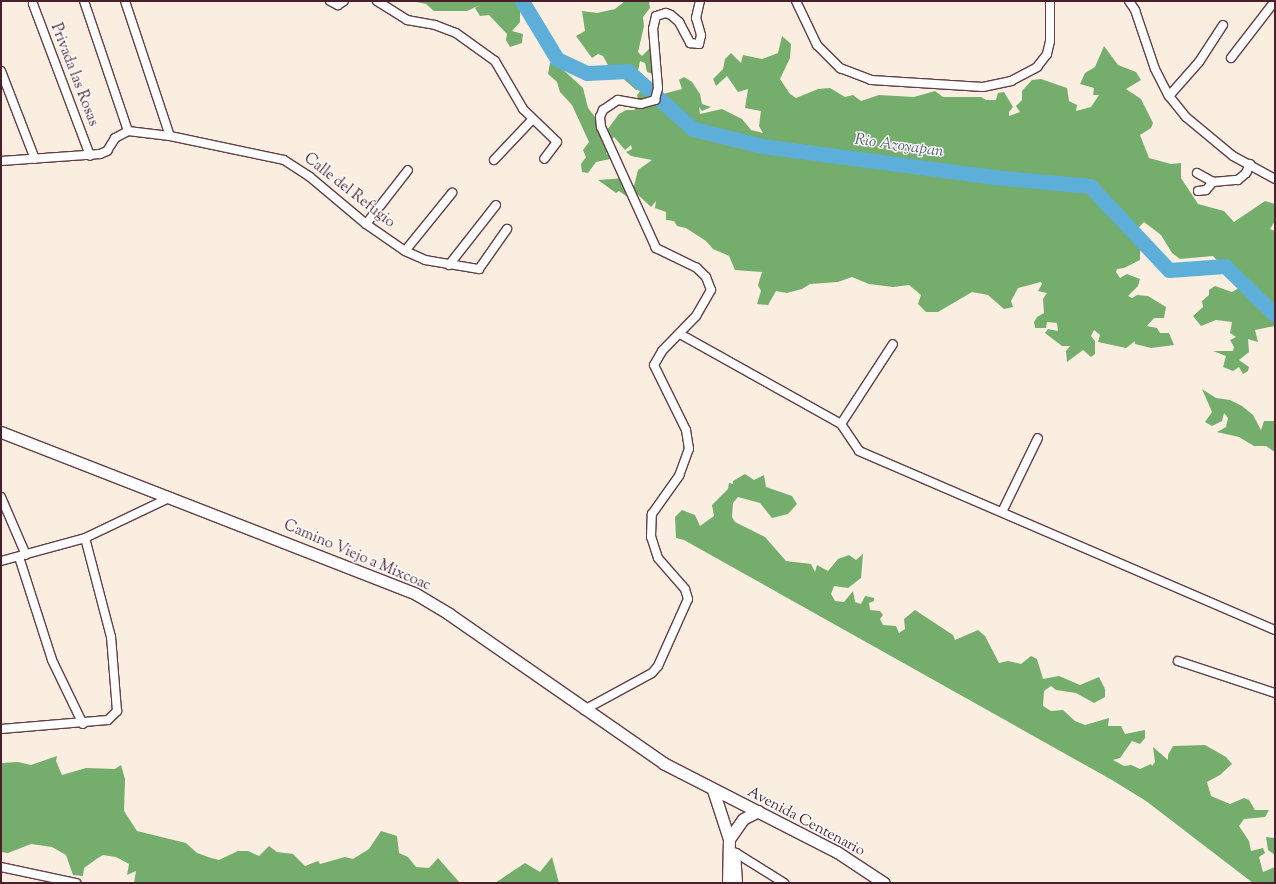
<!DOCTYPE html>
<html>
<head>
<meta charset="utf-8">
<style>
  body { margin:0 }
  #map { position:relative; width:1276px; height:884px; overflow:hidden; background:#faeee1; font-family:"Sorts Mill Goudy",serif }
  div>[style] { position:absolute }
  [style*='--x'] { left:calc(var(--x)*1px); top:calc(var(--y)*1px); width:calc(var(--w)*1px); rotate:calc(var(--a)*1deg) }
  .forest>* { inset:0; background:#74ad6c }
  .river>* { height:15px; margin:-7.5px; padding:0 7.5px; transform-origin:7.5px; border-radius:7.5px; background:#5dafd9 }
  .roads { filter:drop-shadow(1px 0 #643e46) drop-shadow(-1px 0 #643e46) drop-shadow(0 1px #643e46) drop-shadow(0 -1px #643e46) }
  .street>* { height:8px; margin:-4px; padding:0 4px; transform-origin:4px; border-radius:4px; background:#fff }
  .secondary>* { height:11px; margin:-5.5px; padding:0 5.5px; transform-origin:5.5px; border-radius:5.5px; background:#fff }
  span { translate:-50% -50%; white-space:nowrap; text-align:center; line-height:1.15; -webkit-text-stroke:3px #fff; paint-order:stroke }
  .street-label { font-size:15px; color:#4a1f2b }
  .water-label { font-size:16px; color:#525971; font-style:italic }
  .frame { position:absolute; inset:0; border:2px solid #4a1f2b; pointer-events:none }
</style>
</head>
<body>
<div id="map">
  <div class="forest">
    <i style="clip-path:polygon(412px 1px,520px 1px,520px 22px,512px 31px,523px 34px,522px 43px,510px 47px,506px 40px,507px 34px,489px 15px,480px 16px,475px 8px,480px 5px,467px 11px,434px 11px,426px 4px)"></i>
    <i style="clip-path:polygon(625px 1px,649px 1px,650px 8px,643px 17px,644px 26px,638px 52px,642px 56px,650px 48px,658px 49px,661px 59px,653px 74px,647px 72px,645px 63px,640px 61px,636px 82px,646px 80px,656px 93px,663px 94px,682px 89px,679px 80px,684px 77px,692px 82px,700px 94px,702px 104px,711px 107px,702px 111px,699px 107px,700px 114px,722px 109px,742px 119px,751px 130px,763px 133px,759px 126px,761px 111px,745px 108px,748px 89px,738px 92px,727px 76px,716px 86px,713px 79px,723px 69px,725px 59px,731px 53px,741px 63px,743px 55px,762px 59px,778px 53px,782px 36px,791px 44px,790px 58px,780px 79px,790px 94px,796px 98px,818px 89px,830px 88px,845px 97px,853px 95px,861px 101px,879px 95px,914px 97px,935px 91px,943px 97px,981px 97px,986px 100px,996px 100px,998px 93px,1004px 92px,1013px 107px,1009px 112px,1009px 116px,1020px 112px,1016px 106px,1022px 100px,1022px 91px,1032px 80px,1041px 79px,1067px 88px,1069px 101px,1077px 105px,1076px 111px,1091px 107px,1099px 95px,1093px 95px,1094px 88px,1080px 84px,1085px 73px,1095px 67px,1104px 46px,1118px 65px,1136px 72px,1141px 80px,1126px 89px,1141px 99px,1153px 123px,1151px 128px,1140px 135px,1149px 158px,1171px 164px,1181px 163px,1181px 178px,1198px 204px,1224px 211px,1234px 222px,1265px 201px,1275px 204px,1275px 221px,1270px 229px,1275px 231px,1275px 326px,1255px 330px,1258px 342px,1248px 339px,1249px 352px,1239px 360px,1249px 367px,1248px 371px,1243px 374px,1239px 367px,1233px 371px,1223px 367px,1226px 356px,1213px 351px,1233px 351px,1234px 347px,1230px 340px,1236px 337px,1230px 333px,1232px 322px,1216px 320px,1201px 326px,1193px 316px,1203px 307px,1202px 301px,1209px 295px,1209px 290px,1215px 286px,1232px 292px,1251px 281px,1233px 277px,1213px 256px,1180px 259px,1172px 253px,1161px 235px,1144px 222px,1136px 230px,1143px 244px,1143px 249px,1140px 251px,1140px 260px,1124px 268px,1117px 269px,1116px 272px,1120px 278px,1127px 274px,1140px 279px,1138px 286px,1128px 296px,1132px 298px,1137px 295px,1148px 296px,1166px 307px,1164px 318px,1154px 318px,1147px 326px,1157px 328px,1160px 333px,1169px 333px,1174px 345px,1151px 348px,1135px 344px,1135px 341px,1126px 348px,1098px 342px,1100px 335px,1094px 330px,1091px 336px,1095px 341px,1095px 354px,1091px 357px,1083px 350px,1067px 362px,1066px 351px,1070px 346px,1062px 346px,1045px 333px,1048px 329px,1058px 331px,1057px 323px,1047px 322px,1046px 328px,1035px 328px,1034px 322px,1037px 317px,1044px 313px,1043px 299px,1047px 293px,1038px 291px,1042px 284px,1041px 282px,1018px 288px,1011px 301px,1013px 307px,1004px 309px,988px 295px,972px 292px,938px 312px,926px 312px,918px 304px,921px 295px,909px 285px,893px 287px,869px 284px,852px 277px,838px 282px,810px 284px,802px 289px,787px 293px,776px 291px,768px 305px,757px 304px,761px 291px,758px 285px,762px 272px,735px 270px,729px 256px,713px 249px,706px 241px,686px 228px,677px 226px,674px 221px,666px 220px,666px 212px,655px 208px,656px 201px,651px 207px,634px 191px,626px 196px,619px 191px,616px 193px,598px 180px,626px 178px,628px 183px,634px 186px,638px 170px,652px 160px,631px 156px,626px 152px,632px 149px,631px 145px,625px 150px,614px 137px,608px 143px,609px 149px,606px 154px,616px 155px,615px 158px,596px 162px,588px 173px,582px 172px,581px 164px,586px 157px,583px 150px,589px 142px,572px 105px,560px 92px,557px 82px,548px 74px,550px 63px,559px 66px,583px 88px,588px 108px,596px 118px,604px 134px,619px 114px,626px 110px,634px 110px,639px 105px,637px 95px,643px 88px,636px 90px,608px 65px,603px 56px,598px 54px,592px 58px,576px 36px,585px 31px,582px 11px,597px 13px,615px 9px)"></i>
    <i style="clip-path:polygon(1202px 389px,1216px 398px,1230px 400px,1242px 406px,1253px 415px,1261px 430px,1264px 421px,1275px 421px,1275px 452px,1266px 446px,1254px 446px,1239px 437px,1217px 432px,1226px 427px,1228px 418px,1224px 413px,1222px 421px,1212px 426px,1205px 422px,1212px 412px)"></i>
    <i style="clip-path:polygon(745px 474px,754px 480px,764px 475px,766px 487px,792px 496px,797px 504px,788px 514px,772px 518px,760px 503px,738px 497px,733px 503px,732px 517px,735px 522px,765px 537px,786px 561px,811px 564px,815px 572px,817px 565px,828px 571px,838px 559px,849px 555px,856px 560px,863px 554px,861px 578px,848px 588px,834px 586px,831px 594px,835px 601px,844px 602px,853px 591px,855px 602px,861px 604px,865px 596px,874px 598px,874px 601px,869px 603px,870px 610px,880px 611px,883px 615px,880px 619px,883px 625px,896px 626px,899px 633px,905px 629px,904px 619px,915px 610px,953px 635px,955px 640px,978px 630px,985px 636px,999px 663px,1008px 661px,1021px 664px,1031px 656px,1037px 659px,1043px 679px,1059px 676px,1080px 685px,1099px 677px,1105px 689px,1105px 697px,1094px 703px,1076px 693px,1056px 690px,1051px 686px,1044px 691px,1043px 706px,1051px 711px,1063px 710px,1075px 721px,1085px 725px,1109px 718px,1108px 726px,1121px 726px,1125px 734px,1145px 730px,1145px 738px,1140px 744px,1132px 741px,1120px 758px,1113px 760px,1124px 766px,1131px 765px,1140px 769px,1151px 764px,1152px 766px,1155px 762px,1153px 747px,1168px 760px,1168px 755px,1173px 746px,1205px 745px,1226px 757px,1232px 764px,1220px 775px,1207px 782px,1211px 796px,1230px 804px,1244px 798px,1249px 800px,1255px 810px,1269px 810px,1265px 817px,1244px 819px,1239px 826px,1249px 841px,1251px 851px,1263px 848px,1265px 853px,1259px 857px,1263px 872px,1275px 867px,1275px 883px,1253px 883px,1146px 801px,1112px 780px,684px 540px,676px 538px,675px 517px,682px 510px,695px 515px,700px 526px,714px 516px,712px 505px,728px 489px,729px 483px,733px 484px,733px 481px)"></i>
    <i style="clip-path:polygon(57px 756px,56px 761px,62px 775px,86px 768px,115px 769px,121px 765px,125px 779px,124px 811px,137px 831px,186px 843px,197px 853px,211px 858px,219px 860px,238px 851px,248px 851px,259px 856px,269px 846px,277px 852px,293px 854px,305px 866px,318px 861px,320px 864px,345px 857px,353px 859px,369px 849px,381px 831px,397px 836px,399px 853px,408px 857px,416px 867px,429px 868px,438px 858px,460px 883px,134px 883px,136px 871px,127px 875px,129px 864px,116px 857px,103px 855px,98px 858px,84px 868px,83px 876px,73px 875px,66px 855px,52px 847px,31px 844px,8px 853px,1px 852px,1px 763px,18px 762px,31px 765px)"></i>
    <i style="clip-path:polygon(1266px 837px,1275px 838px,1275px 855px,1268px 850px)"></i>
    <i style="clip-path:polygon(552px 857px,559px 883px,495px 883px,525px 863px,540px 872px)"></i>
  </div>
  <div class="river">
    <i style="--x:522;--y:1;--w:68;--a:58.9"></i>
    <i style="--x:557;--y:59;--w:33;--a:25"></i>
    <i style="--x:587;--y:73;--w:41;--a:-2.8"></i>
    <i style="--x:628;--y:71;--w:87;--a:41.7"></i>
    <i style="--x:693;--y:129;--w:71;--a:13.8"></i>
    <i style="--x:762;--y:146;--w:233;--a:7.6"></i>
    <i style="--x:993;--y:177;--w:97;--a:5.3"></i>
    <i style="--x:1090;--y:186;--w:115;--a:46.8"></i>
    <i style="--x:1169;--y:270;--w:56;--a:-4.1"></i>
    <i style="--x:1225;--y:266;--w:70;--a:44.4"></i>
  </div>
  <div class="roads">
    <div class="street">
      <i style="--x:84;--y:1;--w:137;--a:71.3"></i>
      <i style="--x:125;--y:1;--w:142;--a:71.6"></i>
      <i style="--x:330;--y:1;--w:9;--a:27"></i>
      <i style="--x:338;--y:5;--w:7;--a:-34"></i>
      <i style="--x:377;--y:1;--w:36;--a:32"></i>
      <i style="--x:407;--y:20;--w:28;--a:10"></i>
      <i style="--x:435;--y:25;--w:22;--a:21"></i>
      <i style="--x:456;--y:33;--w:48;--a:35.7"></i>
      <i style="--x:495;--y:61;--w:56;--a:59.7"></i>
      <i style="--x:523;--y:109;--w:47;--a:44.1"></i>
      <i style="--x:557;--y:142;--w:21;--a:127"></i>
      <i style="--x:796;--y:1;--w:49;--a:64.5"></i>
      <i style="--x:817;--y:45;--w:33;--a:45"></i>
      <i style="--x:840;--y:68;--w:33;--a:21"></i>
      <i style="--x:871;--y:80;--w:112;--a:3.6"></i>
      <i style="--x:983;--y:87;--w:29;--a:-12"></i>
      <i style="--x:1011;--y:81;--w:30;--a:-28"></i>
      <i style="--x:1037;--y:67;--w:16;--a:-52"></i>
      <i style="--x:1047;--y:54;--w:13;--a:-77"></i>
      <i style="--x:1050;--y:41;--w:40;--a:-90"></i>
      <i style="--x:1129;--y:1;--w:11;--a:56"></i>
      <i style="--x:1135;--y:10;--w:62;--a:71.3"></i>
      <i style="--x:1155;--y:69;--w:30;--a:63"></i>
      <i style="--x:1169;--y:96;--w:27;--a:51"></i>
      <i style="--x:1186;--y:117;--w:61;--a:39.7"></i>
      <i style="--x:1233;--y:156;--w:48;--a:28.7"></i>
      <i style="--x:33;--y:4;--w:162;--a:69.4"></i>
      <i style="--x:1231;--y:58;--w:72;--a:-52.3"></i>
      <i style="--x:1;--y:71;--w:94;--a:68.9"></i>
      <i style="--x:1169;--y:96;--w:45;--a:-48.6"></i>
      <i style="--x:1199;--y:62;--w:44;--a:-57"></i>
      <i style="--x:494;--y:160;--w:55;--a:-46.5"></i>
      <i style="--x:1;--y:161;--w:99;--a:-4"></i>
      <i style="--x:100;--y:154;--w:8;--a:-23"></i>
      <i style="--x:107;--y:151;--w:15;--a:-58"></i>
      <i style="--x:115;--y:138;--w:15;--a:-28"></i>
      <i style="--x:128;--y:131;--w:42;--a:6.8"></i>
      <i style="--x:170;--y:136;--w:116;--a:11.9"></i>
      <i style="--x:284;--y:160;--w:31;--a:33"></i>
      <i style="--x:310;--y:177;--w:73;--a:40"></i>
      <i style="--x:366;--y:224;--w:47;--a:34.7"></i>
      <i style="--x:405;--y:251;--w:22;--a:24"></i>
      <i style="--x:425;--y:260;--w:55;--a:9.5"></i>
      <i style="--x:479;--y:269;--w:49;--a:-55"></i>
      <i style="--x:1197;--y:173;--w:18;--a:29"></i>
      <i style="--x:1213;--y:182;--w:25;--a:-5"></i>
      <i style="--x:1238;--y:180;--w:11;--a:-41"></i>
      <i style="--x:1246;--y:173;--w:10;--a:-66"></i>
      <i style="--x:1198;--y:191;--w:8;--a:-7"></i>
      <i style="--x:1206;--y:190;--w:11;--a:-49"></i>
      <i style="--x:366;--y:224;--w:68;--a:-52.1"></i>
      <i style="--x:405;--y:251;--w:75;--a:-51"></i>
      <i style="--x:449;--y:265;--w:76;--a:-51.9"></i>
      <i style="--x:680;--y:334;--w:184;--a:29.2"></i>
      <i style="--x:841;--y:424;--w:32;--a:56"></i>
      <i style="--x:859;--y:451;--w:453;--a:23.3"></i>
      <i style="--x:841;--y:424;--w:95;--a:-57"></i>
      <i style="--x:1;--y:497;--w:63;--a:66.7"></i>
      <i style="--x:1002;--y:512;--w:82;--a:-64.1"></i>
      <i style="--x:19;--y:557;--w:108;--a:72.2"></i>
      <i style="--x:52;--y:660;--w:71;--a:64.2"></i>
      <i style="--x:1;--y:561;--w:87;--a:-15.3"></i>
      <i style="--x:85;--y:538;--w:95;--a:-25.5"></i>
      <i style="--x:1178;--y:661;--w:102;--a:18.3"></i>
      <i style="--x:584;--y:710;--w:77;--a:-28.6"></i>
      <i style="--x:652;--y:673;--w:9;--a:-49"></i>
      <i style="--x:658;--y:666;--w:73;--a:-65.9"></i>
      <i style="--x:688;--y:599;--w:10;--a:-107"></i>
      <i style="--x:685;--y:589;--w:41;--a:-131.1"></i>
      <i style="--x:658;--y:558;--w:22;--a:-108"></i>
      <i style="--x:651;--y:537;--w:23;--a:-88"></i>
      <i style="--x:652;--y:514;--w:47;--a:-54.6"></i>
      <i style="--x:679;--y:476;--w:29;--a:-70"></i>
      <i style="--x:689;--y:449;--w:19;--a:-99"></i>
      <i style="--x:686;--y:430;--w:72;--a:-116.2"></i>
      <i style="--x:654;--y:365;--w:16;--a:-60"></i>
      <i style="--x:662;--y:351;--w:49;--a:-45.8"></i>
      <i style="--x:696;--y:316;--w:30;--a:-60"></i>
      <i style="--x:711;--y:290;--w:14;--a:-111"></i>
      <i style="--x:706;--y:277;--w:13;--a:-135"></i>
      <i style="--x:697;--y:268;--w:46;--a:-154"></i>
      <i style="--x:656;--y:248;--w:133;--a:-114.4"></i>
      <i style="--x:601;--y:127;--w:10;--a:-96"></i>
      <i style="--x:600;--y:117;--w:8;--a:-67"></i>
      <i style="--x:603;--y:110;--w:18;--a:-34"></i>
      <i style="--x:618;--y:100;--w:23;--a:10"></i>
      <i style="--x:641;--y:104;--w:15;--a:-16"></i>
      <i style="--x:655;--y:100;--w:12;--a:-76"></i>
      <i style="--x:658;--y:88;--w:59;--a:-94.8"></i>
      <i style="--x:653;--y:29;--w:13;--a:-77"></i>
      <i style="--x:656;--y:16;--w:10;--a:-17"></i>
      <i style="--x:666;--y:13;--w:5;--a:22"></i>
      <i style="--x:671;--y:15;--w:11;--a:41"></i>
      <i style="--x:679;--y:22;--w:24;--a:62"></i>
      <i style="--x:690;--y:43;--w:9;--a:6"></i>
      <i style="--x:699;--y:44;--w:9;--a:-77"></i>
      <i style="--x:701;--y:35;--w:18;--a:-106"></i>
      <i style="--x:696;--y:18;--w:17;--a:-77"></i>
      <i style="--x:1;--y:729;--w:107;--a:-4.8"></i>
      <i style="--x:108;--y:720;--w:13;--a:-45"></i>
      <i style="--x:117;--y:711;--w:74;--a:-94.6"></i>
      <i style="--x:111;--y:637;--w:102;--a:-104.7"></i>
      <i style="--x:733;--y:852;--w:3;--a:18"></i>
      <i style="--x:736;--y:853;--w:30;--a:86"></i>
      <i style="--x:736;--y:853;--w:57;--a:32"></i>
      <i style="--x:1;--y:867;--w:77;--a:12"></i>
    </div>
    <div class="secondary">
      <i style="--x:1;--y:432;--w:445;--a:21.3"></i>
      <i style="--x:416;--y:594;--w:39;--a:31"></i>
      <i style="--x:449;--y:614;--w:261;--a:34.8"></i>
      <i style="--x:663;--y:763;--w:195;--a:27.1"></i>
      <i style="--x:837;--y:852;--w:56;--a:33.4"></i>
      <i style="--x:713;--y:790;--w:52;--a:71.9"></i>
      <i style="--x:728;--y:883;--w:44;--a:-88.7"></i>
      <i style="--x:729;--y:839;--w:24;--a:-55"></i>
      <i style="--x:743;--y:819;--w:17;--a:-28"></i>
    </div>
  </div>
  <div class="street-label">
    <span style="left:74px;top:75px;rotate:69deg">Privada las Rosas</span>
    <span style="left:349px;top:191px;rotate:38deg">Calle del Refugio</span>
    <span style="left:357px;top:556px;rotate:23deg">Camino Viejo a Mixcoac</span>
    <span style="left:806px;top:822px;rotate:28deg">Avenida Centenario</span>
  </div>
  <div class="water-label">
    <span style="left:899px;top:147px;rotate:8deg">Rio Azoyapan</span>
  </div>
  <div class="frame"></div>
</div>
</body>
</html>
